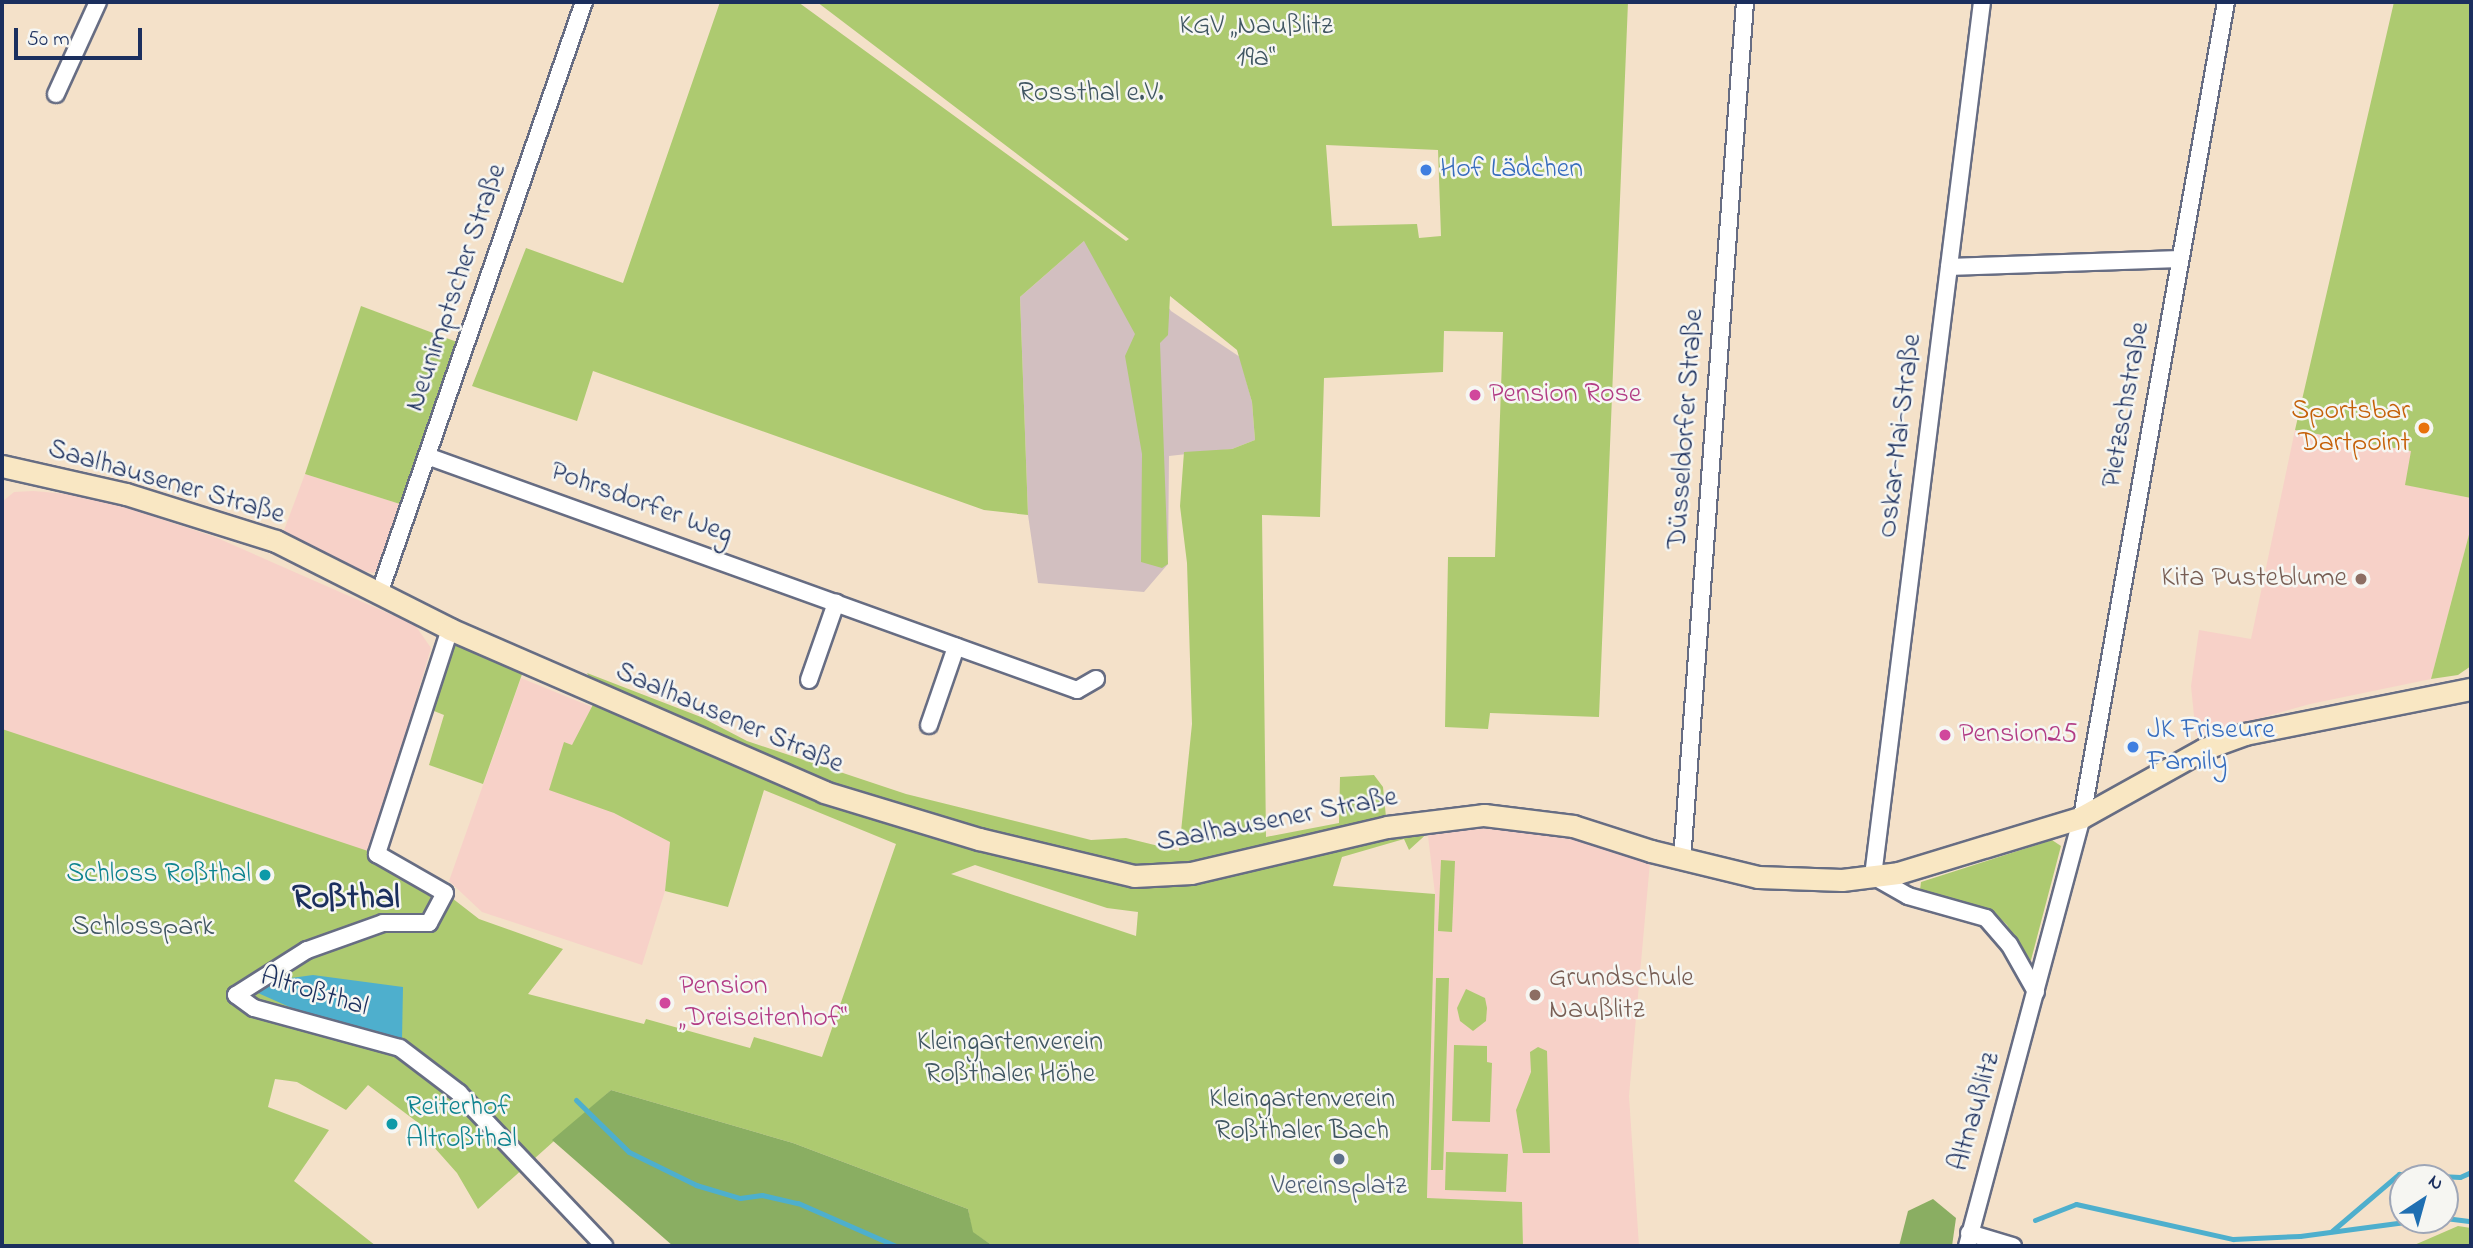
<!DOCTYPE html>
<html>
<head>
<meta charset="utf-8">
<style>
  body { margin:0 }
  #map { position:relative; width:2473px; height:1248px; overflow:hidden; background:#f4e1c9; font-family:"Indie Flower",sans-serif }
  div>[style] { position:absolute }
  [style*='--x'] { left:calc(var(--x)*1px); top:calc(var(--y)*1px); width:calc(var(--w)*1px); rotate:calc(var(--a)*1deg) }
  .built>* { inset:0; background:#f7d1c8 }
  .industrial>* { inset:0; background:#d2bfc0 }
  .green>* { inset:0; background:#adca70 }
  .forest>* { inset:0; background:#8aae62 }
  .water>* { inset:0; background:#4eafcd }
  .stream>* { height:5px; margin:-2.5px; padding:0 2.5px; transform-origin:2.5px; border-radius:2.5px; background:#4eafcd }
  .roads { filter:drop-shadow(2px 0 #676d83) drop-shadow(-2px 0 #676d83) drop-shadow(0 2px #676d83) drop-shadow(0 -2px #676d83) }
  .street>* { height:16px; margin:-8px; padding:0 8px; transform-origin:8px; border-radius:8px; background:#fff }
  .secondary>* { height:21px; margin:-10.5px; padding:0 10.5px; transform-origin:10.5px; border-radius:10.5px; background:#f9e7c3 }
  .dots>* { width:19px; height:19px; translate:-50% -50%; box-sizing:border-box; border:4px solid #f6f6f2; border-radius:50% }
  span { translate:-50% -50%; white-space:nowrap; text-align:center; line-height:1.15; -webkit-text-stroke:5px #f6f6f2; paint-order:stroke }
  .park-label { font-size:28px; color:#405662 }
  .shop-label { font-size:28px; color:#366cbe }
  .left { translate:0 -50%; text-align:left }
  .street-label { font-size:28px; color:#1b2f5e }
  .hotel-label { font-size:28px; color:#b23c85 }
  .food-label { font-size:28px; color:#c56008 }
  .right { translate:-100% -50%; text-align:right }
  .education-label { font-size:28px; color:#785e54 }
  .culture-label { font-size:28px; color:#0d838f }
  .service-label { font-size:28px; color:#4e5e75 }
  .district-label { font-size:35px; color:#1b2f5e; font-weight:700 }
  .frame { position:absolute; inset:0; border:4px solid #1b2f5e; pointer-events:none }
  .north { position:absolute; left:2389px; top:1164px; width:70px; height:70px; box-sizing:border-box; background:#f6f6f2; border:2px solid #9ea6b7; border-radius:50%; rotate:36deg; font-size:19px; font-weight:700; line-height:28px; text-align:center; color:#1b2f5e }
  .north::after { content:''; display:block; margin:auto; width:24px; height:32px; background:#1f6fb2; clip-path:polygon(50% 0,100% 100%,50% 72%,0 100%) }
  .scale { position:absolute; left:14px; top:28px; width:128px; height:32px; box-sizing:border-box; border:4px solid #1b2f5e; border-top:0; padding-left:9px; font-size:21px; line-height:24px; white-space:nowrap; color:#1b2f5e; -webkit-text-stroke:5px #f6f6f2; paint-order:stroke }
</style>
</head>
<body>
<div id="map">
  <div class="built">
    <i style="clip-path:polygon(2295px 430px,2412px 451px,2406px 485px,2471px 498px,2471px 527px,2431px 679px,2310px 704px,2196px 736px,2191px 686px,2199px 630px,2251px 639px)"></i>
    <i style="clip-path:polygon(305px 474px,400px 504px,381px 568px,373px 573px,359px 570px,283px 533px)"></i>
    <i style="clip-path:polygon(33px 491px,92px 496px,215px 537px,415px 625px,431px 648px,365px 872px,2px 1046px,2px 502px,14px 492px)"></i>
    <i style="clip-path:polygon(521px 678px,592px 707px,572px 746px,565px 742px,614px 813px,670px 842px,665px 891px,642px 965px,482px 912px,449px 881px)"></i>
    <i style="clip-path:polygon(1484px 815px,1651px 851px,1629px 1096px,1639px 1246px,1523px 1246px,1522px 1202px,1427px 1199px,1435px 894px,1428px 836px,1443px 819px)"></i>
  </div>
  <div class="industrial">
    <i style="clip-path:polygon(1084px 241px,1124px 245px,1171px 311px,1240px 357px,1252px 402px,1255px 440px,1232px 449px,1169px 456px,1168px 564px,1144px 592px,1038px 583px,1028px 515px,1020px 297px)"></i>
  </div>
  <div class="green">
    <i style="clip-path:polygon(evenodd,720px 2px,798px 2px,1126px 241px,1129px 239px,817px 2px,1628px 2px,1599px 717px,1490px 713px,1488px 729px,1445px 727px,1448px 557px,1495px 557px,1503px 332px,1444px 331px,1443px 372px,1324px 378px,1320px 517px,1262px 515px,1266px 837px,1339px 823px,1340px 777px,1374px 775px,1383px 787px,1387px 827px,1443px 819px,1409px 850px,1404px 839px,1342px 857px,1333px 886px,1435px 894px,1427px 1198px,1522px 1202px,1523px 1246px,993px 1246px,972px 1232px,968px 1209px,793px 1143px,611px 1090px,478px 1209px,457px 1173px,433px 1146px,437px 1137px,368px 1085px,346px 1110px,297px 1082px,275px 1079px,268px 1107px,329px 1130px,294px 1181px,376px 1246px,2px 1246px,2px 729px,377px 854px,430px 881px,479px 919px,563px 949px,528px 994px,644px 1024px,646px 1019px,750px 1048px,754px 1037px,822px 1057px,896px 844px,764px 790px,728px 907px,665px 891px,670px 842px,614px 813px,549px 790px,564px 742px,572px 745px,598px 695px,587px 673px,701px 717px,747px 741px,906px 794px,1091px 840px,1126px 838px,1179px 851px,1192px 724px,1187px 563px,1180px 506px,1184px 452px,1232px 449px,1255px 440px,1252px 402px,1237px 350px,1170px 296px,1168px 335px,1160px 343px,1168px 564px,1162px 568px,1141px 562px,1142px 454px,1125px 356px,1135px 334px,1084px 241px,1020px 297px,1028px 515px,984px 510px,593px 371px,577px 421px,472px 386px,526px 248px,623px 283px,720px 2px,1326px 145px,1438px 150px,1441px 236px,1419px 238px,1417px 224px,1332px 226px,1326px 145px,720px 2px,975px 865px,1107px 908px,1138px 912px,1136px 936px,951px 874px,975px 865px)"></i>
    <i style="clip-path:polygon(2394px 2px,2471px 2px,2471px 498px,2405px 485px,2411px 451px,2295px 430px)"></i>
    <i style="clip-path:polygon(361px 306px,457px 342px,400px 504px,305px 474px)"></i>
    <i style="clip-path:polygon(2471px 527px,2471px 666px,2458px 675px,2431px 679px)"></i>
    <i style="clip-path:polygon(450px 629px,526px 663px,483px 784px,429px 765px,444px 715px,424px 707px)"></i>
    <i style="clip-path:polygon(2052px 840px,2061px 846px,2031px 960px,2025px 961px,2007px 925px,1992px 911px,1920px 890px,1921px 882px)"></i>
    <i style="clip-path:polygon(1441px 860px,1455px 861px,1452px 932px,1438px 931px)"></i>
    <i style="clip-path:polygon(1436px 978px,1449px 978px,1443px 1170px,1431px 1170px)"></i>
    <i style="clip-path:polygon(1466px 989px,1485px 998px,1487px 1008px,1486px 1021px,1473px 1031px,1460px 1021px,1457px 1008px)"></i>
    <i style="clip-path:polygon(1454px 1045px,1487px 1046px,1487px 1062px,1492px 1063px,1490px 1122px,1452px 1121px)"></i>
    <i style="clip-path:polygon(1538px 1047px,1547px 1051px,1550px 1153px,1523px 1153px,1516px 1110px,1531px 1072px,1530px 1052px)"></i>
    <i style="clip-path:polygon(1446px 1152px,1508px 1154px,1506px 1192px,1445px 1190px)"></i>
    <i style="clip-path:polygon(2458px 1226px,2471px 1228px,2471px 1246px,2412px 1246px)"></i>
  </div>
  <div class="forest">
    <i style="clip-path:polygon(611px 1090px,793px 1143px,968px 1209px,973px 1232px,993px 1246px,673px 1246px,552px 1140px)"></i>
    <i style="clip-path:polygon(1933px 1199px,1956px 1218px,1952px 1246px,1899px 1246px,1908px 1211px)"></i>
  </div>
  <div class="water">
    <i style="clip-path:polygon(313px 975px,403px 987px,402px 1040px,321px 1021px,258px 993px,269px 981px)"></i>
  </div>
  <div class="stream">
    <i style="--x:576;--y:1100;--w:74;--a:44.5"></i>
    <i style="--x:629;--y:1152;--w:75;--a:26.2"></i>
    <i style="--x:696;--y:1185;--w:46;--a:16.5"></i>
    <i style="--x:740;--y:1198;--w:22;--a:-8"></i>
    <i style="--x:762;--y:1195;--w:37;--a:13"></i>
    <i style="--x:798;--y:1203;--w:107;--a:23.7"></i>
    <i style="--x:2445;--y:1218;--w:26;--a:7"></i>
    <i style="--x:2035;--y:1220;--w:44;--a:-21.3"></i>
    <i style="--x:2076;--y:1204;--w:161;--a:12.6"></i>
    <i style="--x:2233;--y:1239;--w:67;--a:-2.6"></i>
    <i style="--x:2300;--y:1236;--w:121;--a:-7.6"></i>
    <i style="--x:2332;--y:1231;--w:88;--a:-40.4"></i>
    <i style="--x:2399;--y:1174;--w:61;--a:2.8"></i>
    <i style="--x:2460;--y:1177;--w:12;--a:-24"></i>
  </div>
  <div class="roads">
    <div class="street">
      <i style="--x:1982;--y:2;--w:881;--a:97.11"></i>
      <i style="--x:1873;--y:876;--w:40;--a:29.7"></i>
      <i style="--x:1908;--y:896;--w:81;--a:15.8"></i>
      <i style="--x:1986;--y:918;--w:35;--a:49"></i>
      <i style="--x:2009;--y:944;--w:55;--a:60.6"></i>
      <i style="--x:56;--y:94;--w:101;--a:-65.5"></i>
      <i style="--x:1949;--y:267;--w:230;--a:-2"></i>
      <i style="--x:427;--y:456;--w:691;--a:19.8"></i>
      <i style="--x:1077;--y:690;--w:22;--a:-30"></i>
      <i style="--x:380;--y:591;--w:623;--a:-70.9"></i>
      <i style="--x:450;--y:629;--w:237;--a:108"></i>
      <i style="--x:377;--y:854;--w:78;--a:29.8"></i>
      <i style="--x:445;--y:893;--w:34;--a:118"></i>
      <i style="--x:429;--y:923;--w:46;--a:180"></i>
      <i style="--x:383;--y:923;--w:81;--a:160.4"></i>
      <i style="--x:307;--y:950;--w:84;--a:147.6"></i>
      <i style="--x:236;--y:995;--w:22;--a:36"></i>
      <i style="--x:254;--y:1008;--w:151;--a:15.3"></i>
      <i style="--x:400;--y:1048;--w:74;--a:37.3"></i>
      <i style="--x:459;--y:1093;--w:211;--a:46.5"></i>
      <i style="--x:809;--y:680;--w:82;--a:-70.7"></i>
      <i style="--x:929;--y:725;--w:83;--a:-70.9"></i>
      <i style="--x:1682;--y:860;--w:860;--a:-85.8"></i>
      <i style="--x:1969;--y:1233;--w:46;--a:16.5"></i>
      <i style="--x:1967;--y:1246;--w:444;--a:-75"></i>
      <i style="--x:2082;--y:817;--w:828;--a:-79.98"></i>
    </div>
    <div class="secondary">
      <i style="--x:2;--y:466;--w:127;--a:12.7"></i>
      <i style="--x:126;--y:494;--w:157;--a:17.4"></i>
      <i style="--x:276;--y:541;--w:195;--a:26.8"></i>
      <i style="--x:450;--y:629;--w:408;--a:23.5"></i>
      <i style="--x:824;--y:792;--w:162;--a:16.9"></i>
      <i style="--x:979;--y:839;--w:159;--a:13.4"></i>
      <i style="--x:1134;--y:876;--w:57;--a:-3"></i>
      <i style="--x:1191;--y:873;--w:201;--a:-13.2"></i>
      <i style="--x:1387;--y:827;--w:98;--a:-7.1"></i>
      <i style="--x:1484;--y:815;--w:90;--a:7"></i>
      <i style="--x:1573;--y:826;--w:82;--a:17.8"></i>
      <i style="--x:1651;--y:851;--w:110;--a:13.7"></i>
      <i style="--x:1758;--y:877;--w:84;--a:2"></i>
      <i style="--x:1842;--y:880;--w:56;--a:-7.1"></i>
      <i style="--x:1898;--y:873;--w:192;--a:-16.9"></i>
      <i style="--x:2082;--y:817;--w:140;--a:-29.1"></i>
      <i style="--x:2204;--y:749;--w:44;--a:-20.1"></i>
      <i style="--x:2245;--y:734;--w:230;--a:-11.3"></i>
    </div>
  </div>
  <div class="dots">
    <i style="left:1426px;top:170px;background:#3f7fe0"></i>
    <i style="left:1475px;top:395px;background:#d1479c"></i>
    <i style="left:2424px;top:428px;background:#e8710a"></i>
    <i style="left:2361px;top:579px;background:#8d6e63"></i>
    <i style="left:1945px;top:735px;background:#d1479c"></i>
    <i style="left:2133px;top:747px;background:#3f7fe0"></i>
    <i style="left:265px;top:875px;background:#0f9aa8"></i>
    <i style="left:1535px;top:995px;background:#8d6e63"></i>
    <i style="left:665px;top:1003px;background:#d1479c"></i>
    <i style="left:392px;top:1124px;background:#0f9aa8"></i>
    <i style="left:1339px;top:1159px;background:#5c6f8a"></i>
  </div>
  <div class="park-label">
    <span style="left:1256px;top:43px">KGV „Naußlitz<br>19a“</span>
    <span style="left:1091px;top:94px">Rossthal e.V.</span>
    <span style="left:143px;top:928px">Schlosspark</span>
    <span style="left:1010px;top:1059px">Kleingartenverein<br>Roßthaler Höhe</span>
    <span style="left:1302px;top:1116px">Kleingartenverein<br>Roßthaler Bach</span>
  </div>
  <div class="shop-label">
    <span class="left" style="left:1440px;top:170px">Hof Lädchen</span>
    <span class="left" style="left:2147px;top:747px">JK Friseure<br>Family</span>
  </div>
  <div class="street-label">
    <span style="left:457px;top:288px;rotate:-71deg">Neunimptscher Straße</span>
    <span style="left:2127px;top:405px;rotate:-80deg">Pietzschstraße</span>
    <span style="left:1687px;top:429px;rotate:-86deg">Düsseldorfer Straße</span>
    <span style="left:1901px;top:436px;rotate:-83deg">Oskar-Mai-Straße</span>
    <span style="left:166px;top:483px;rotate:16deg">Saalhausener Straße</span>
    <span style="left:641px;top:504px;rotate:20deg">Pohrsdorfer Weg</span>
    <span style="left:729px;top:719px;rotate:23deg">Saalhausener Straße</span>
    <span style="left:1277px;top:821px;rotate:-11deg">Saalhausener Straße</span>
    <span style="left:314px;top:993px;rotate:17deg">Altroßthal</span>
    <span style="left:1976px;top:1112px;rotate:-74deg">Altnaußlitz</span>
  </div>
  <div class="hotel-label">
    <span class="left" style="left:1489px;top:395px">Pension Rose</span>
    <span class="left" style="left:1959px;top:735px">Pension25</span>
    <span class="left" style="left:679px;top:1003px">Pension<br>„Dreiseitenhof“</span>
  </div>
  <div class="food-label">
    <span class="right" style="left:2410px;top:428px">Sportsbar<br>Dartpoint</span>
  </div>
  <div class="education-label">
    <span class="right" style="left:2347px;top:579px">Kita Pusteblume</span>
    <span class="left" style="left:1549px;top:995px">Grundschule<br>Naußlitz</span>
  </div>
  <div class="culture-label">
    <span class="right" style="left:251px;top:875px">Schloss Roßthal</span>
    <span class="left" style="left:406px;top:1124px">Reiterhof<br>Altroßthal</span>
  </div>
  <div class="service-label">
    <span style="left:1339px;top:1187px">Vereinsplatz</span>
  </div>
  <div class="district-label">
    <span style="left:346px;top:899px">Roßthal</span>
  </div>
  <div class="frame"></div>
  <div class="north">N</div>
  <div class="scale">50 m</div>
</div>
</body>
</html>
